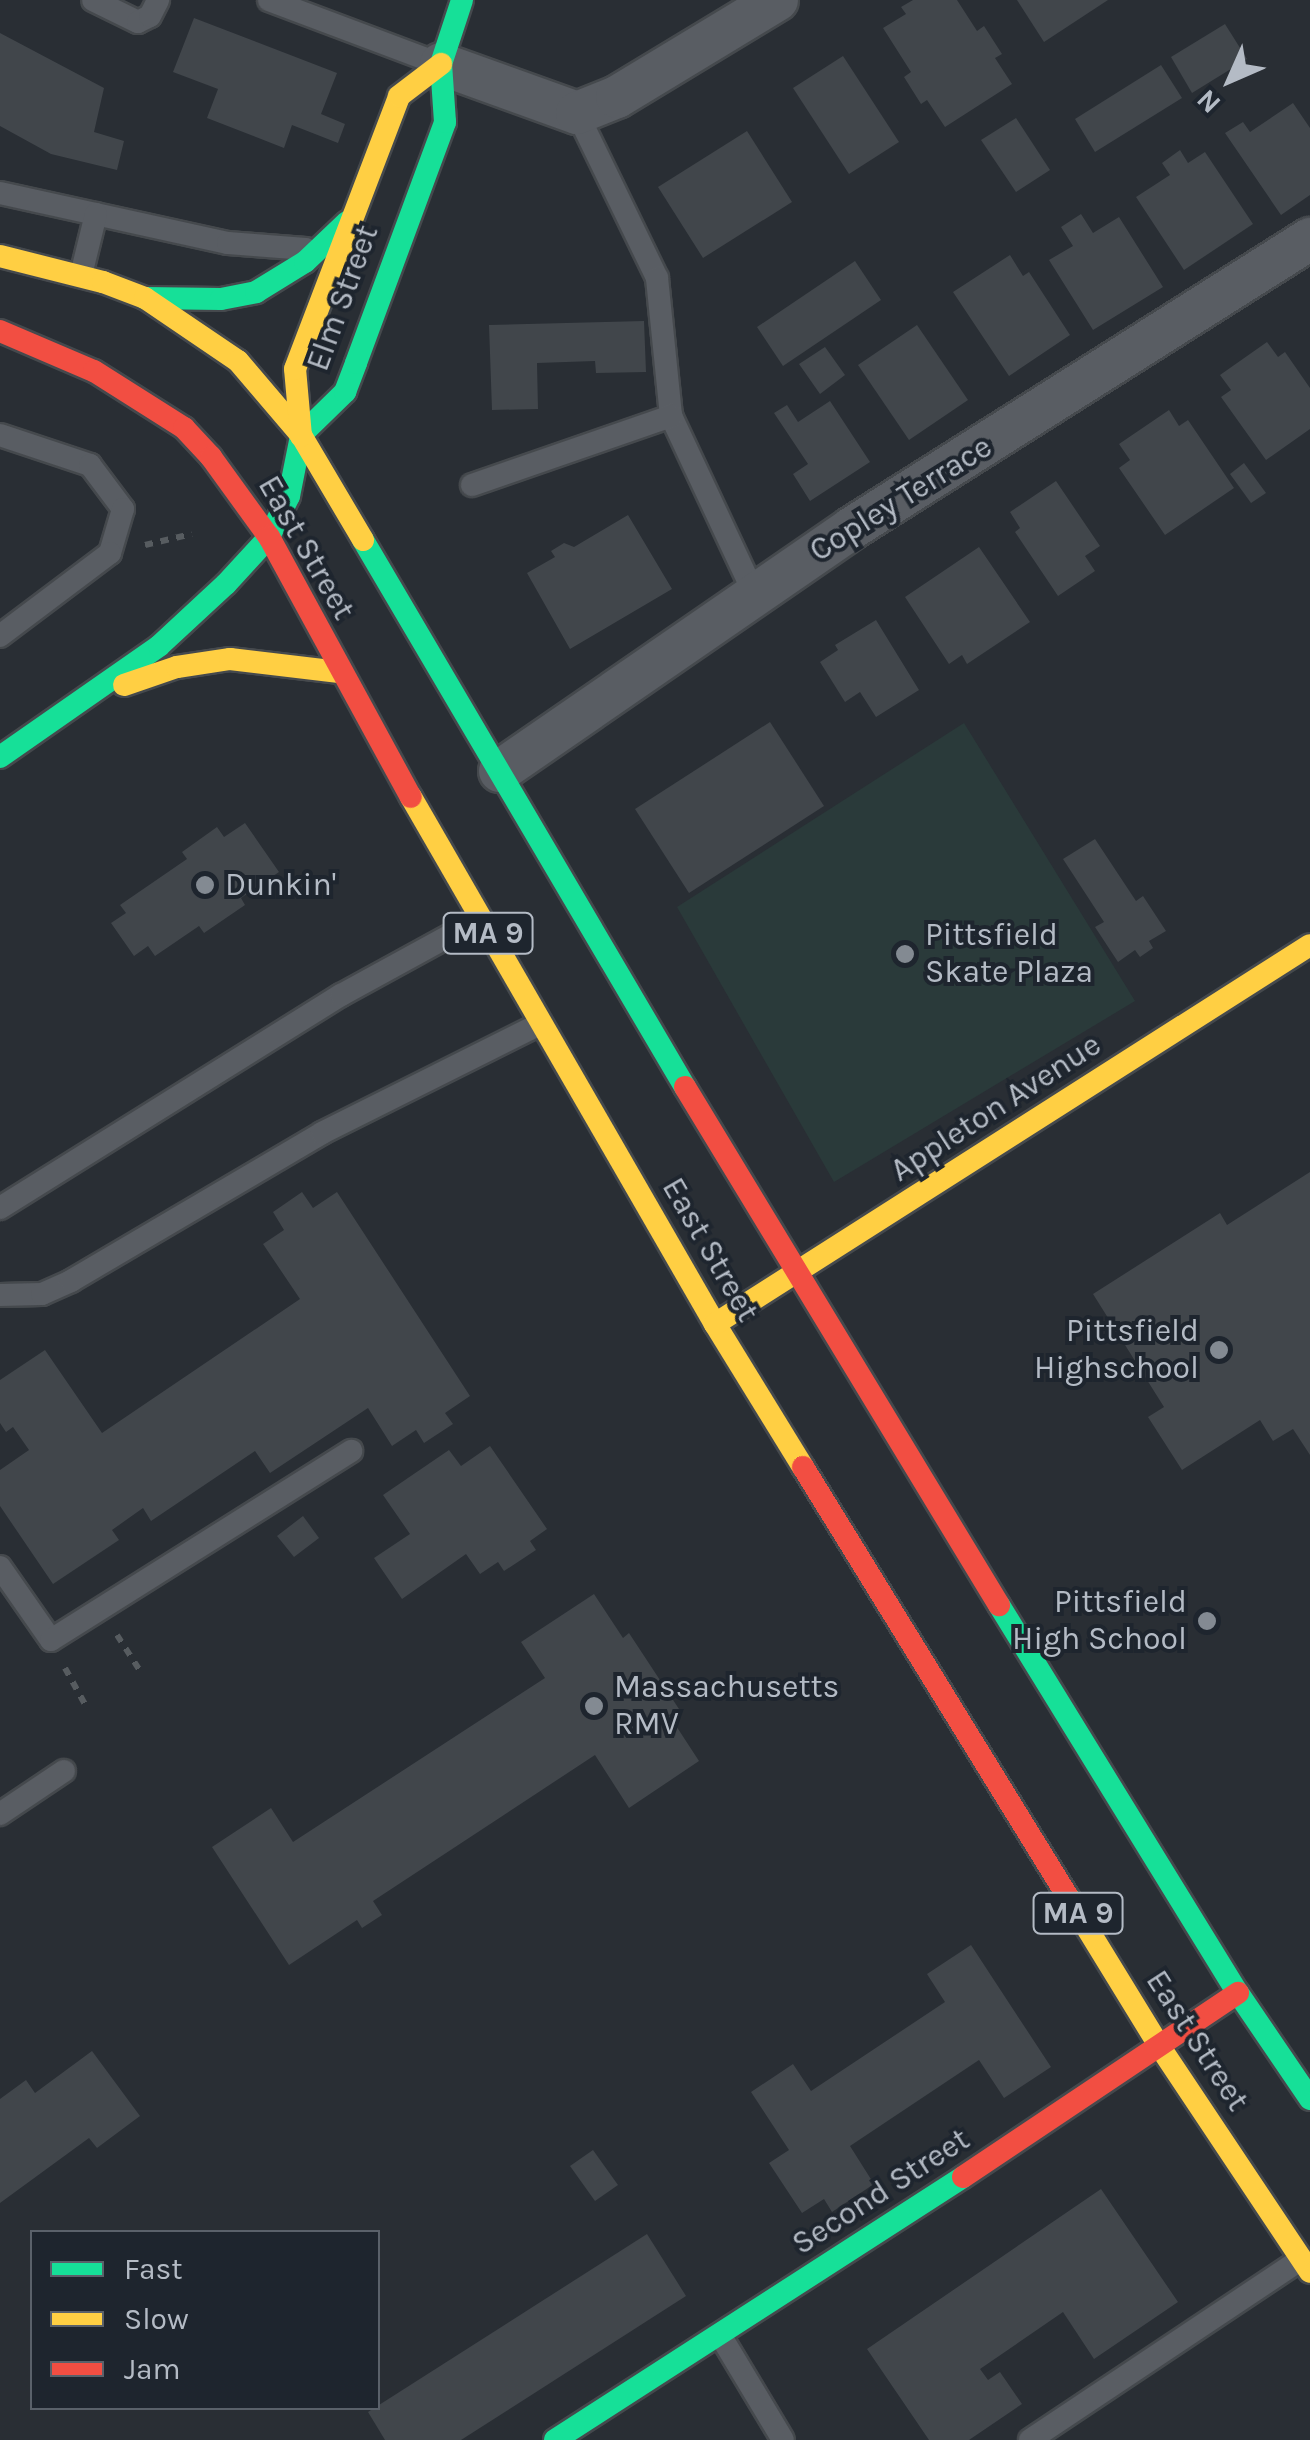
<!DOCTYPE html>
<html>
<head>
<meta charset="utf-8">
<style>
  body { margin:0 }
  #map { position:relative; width:1310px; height:2440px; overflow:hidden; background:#292e34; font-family:Karla,sans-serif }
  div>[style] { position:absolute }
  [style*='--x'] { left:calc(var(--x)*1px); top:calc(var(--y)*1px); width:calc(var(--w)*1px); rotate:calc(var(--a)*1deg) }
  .green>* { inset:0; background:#2a3a3a }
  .building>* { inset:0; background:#41464b }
  .path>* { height:6px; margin-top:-3px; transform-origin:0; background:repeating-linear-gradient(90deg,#575c60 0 8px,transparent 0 16px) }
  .roads { filter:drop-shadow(2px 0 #45494d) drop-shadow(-2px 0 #45494d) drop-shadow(0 2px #45494d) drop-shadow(0 -2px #45494d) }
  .lane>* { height:22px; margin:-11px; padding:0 11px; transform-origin:11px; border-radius:11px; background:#595d63 }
  .street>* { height:42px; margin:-21px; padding:0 21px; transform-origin:21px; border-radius:21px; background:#595d63 }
  .fast>* { height:22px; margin:-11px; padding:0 11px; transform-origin:11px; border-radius:11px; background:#16e098 }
  .slow>* { height:22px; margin:-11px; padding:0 11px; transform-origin:11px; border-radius:11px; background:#ffcf43 }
  .jam>* { height:22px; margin:-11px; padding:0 11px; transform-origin:11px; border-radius:11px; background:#f24e42 }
  .dots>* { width:28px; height:28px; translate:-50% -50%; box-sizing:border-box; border:5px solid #1e252e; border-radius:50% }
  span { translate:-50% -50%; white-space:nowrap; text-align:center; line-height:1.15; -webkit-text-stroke:8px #1e252e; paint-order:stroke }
  .shield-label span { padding:2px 8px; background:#1e252e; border:2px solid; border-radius:8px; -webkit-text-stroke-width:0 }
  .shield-label { font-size:30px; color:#b4bbc5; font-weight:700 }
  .street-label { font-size:32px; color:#b4bbc5 }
  .poi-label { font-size:32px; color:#b4bbc5 }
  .left { translate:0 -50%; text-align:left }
  .right { translate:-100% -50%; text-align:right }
  .legend { position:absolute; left:30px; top:2230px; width:350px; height:180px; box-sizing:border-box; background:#1e252e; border:2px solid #5a616a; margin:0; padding:12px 18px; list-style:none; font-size:30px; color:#b4bbc5 }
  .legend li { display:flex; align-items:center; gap:20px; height:50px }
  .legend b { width:50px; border:2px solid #5a616a }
  .north { position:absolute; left:1180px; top:30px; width:100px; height:100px; -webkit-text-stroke:8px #1e252e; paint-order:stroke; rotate:225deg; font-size:28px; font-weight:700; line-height:40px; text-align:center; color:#b4bbc5 }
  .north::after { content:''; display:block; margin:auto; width:35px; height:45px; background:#b4bbc5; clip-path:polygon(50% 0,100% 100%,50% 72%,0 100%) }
</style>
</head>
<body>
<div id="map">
  <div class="green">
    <i style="clip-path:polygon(964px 723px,1135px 1001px,834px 1182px,677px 907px)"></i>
  </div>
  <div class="building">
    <i style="clip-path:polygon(913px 0,957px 0,977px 31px,984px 26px,1002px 54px,995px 58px,1012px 84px,945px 127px,927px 100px,921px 104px,904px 77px,911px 72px,883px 28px,906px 14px,901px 7px)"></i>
    <i style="clip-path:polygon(1017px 0,1108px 0,1044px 42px)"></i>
    <i style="clip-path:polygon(194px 18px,337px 73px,321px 114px,345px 124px,338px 143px,292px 125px,284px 148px,207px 118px,218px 89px,173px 72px)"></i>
    <i style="clip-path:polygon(1225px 24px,1247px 59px,1192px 93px,1171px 57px)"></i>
    <i style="clip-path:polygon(0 33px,104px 88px,94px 132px,124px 141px,117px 170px,51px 154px,0 126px)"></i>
    <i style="clip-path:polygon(843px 56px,899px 142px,849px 174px,793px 88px)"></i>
    <i style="clip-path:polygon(1161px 65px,1182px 98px,1095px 152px,1075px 119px)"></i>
    <i style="clip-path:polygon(1293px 103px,1310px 128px,1310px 195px,1281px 215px,1225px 133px,1243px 122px,1250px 132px)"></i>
    <i style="clip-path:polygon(1016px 118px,1050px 170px,1016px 192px,981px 140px)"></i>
    <i style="clip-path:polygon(747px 131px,792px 202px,703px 258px,658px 187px)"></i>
    <i style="clip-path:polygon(1180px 150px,1188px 163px,1205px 152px,1253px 224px,1184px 270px,1136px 197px,1170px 175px,1162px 163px)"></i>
    <i style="clip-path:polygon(1081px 214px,1093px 233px,1119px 217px,1163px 287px,1093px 330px,1049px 260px,1073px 246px,1061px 227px)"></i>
    <i style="clip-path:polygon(1010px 255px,1023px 276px,1029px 272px,1070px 335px,1009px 376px,953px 292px)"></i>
    <i style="clip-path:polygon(855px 261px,881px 300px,783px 366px,757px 327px)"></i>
    <i style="clip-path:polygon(644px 321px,646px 372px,596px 373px,595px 361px,537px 363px,538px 409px,492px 410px,489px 325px)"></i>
    <i style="clip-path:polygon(917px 325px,968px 400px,909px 440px,858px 365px)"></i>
    <i style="clip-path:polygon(1267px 342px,1278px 357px,1285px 352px,1310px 388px,1310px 429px,1266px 460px,1221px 397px,1231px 390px,1220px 375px)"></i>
    <i style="clip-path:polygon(825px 347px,845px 375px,820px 394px,799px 364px)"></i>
    <i style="clip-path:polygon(830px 401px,870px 462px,810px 501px,793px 474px,808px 464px,774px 413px,787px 405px,798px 422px)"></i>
    <i style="clip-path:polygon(1169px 410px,1179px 426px,1188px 420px,1234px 488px,1165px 535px,1119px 468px,1130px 460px,1119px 444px)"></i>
    <i style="clip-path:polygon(1244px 463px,1266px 493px,1251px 503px,1230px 474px)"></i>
    <i style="clip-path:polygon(1056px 481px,1100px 546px,1085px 556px,1095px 571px,1058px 596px,1015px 532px,1020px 528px,1010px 512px)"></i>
    <i style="clip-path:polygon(628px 515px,672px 589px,570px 649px,527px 573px,555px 557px,551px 551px,564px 543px,574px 547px)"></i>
    <i style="clip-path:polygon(979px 547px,1030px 622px,967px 664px,962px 655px,949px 664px,905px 597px)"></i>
    <i style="clip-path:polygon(876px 620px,919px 690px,876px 717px,860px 692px,845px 702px,820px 662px,838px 650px,835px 645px)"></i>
    <i style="clip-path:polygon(770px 722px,824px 806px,689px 893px,635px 809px)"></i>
    <i style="clip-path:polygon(245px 823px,279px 872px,241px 898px,245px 905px,204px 933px,199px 926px,155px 956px,148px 946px,134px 956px,111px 923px,126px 913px,120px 905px,187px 859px,182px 852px,217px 827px,224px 837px)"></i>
    <i style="clip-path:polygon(1095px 839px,1136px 901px,1143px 896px,1166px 931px,1149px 941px,1153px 948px,1140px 957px,1135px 950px,1118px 962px,1095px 927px,1104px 922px,1063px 859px)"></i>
    <i style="clip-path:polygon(1310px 1172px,1310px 1455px,1293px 1429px,1273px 1441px,1260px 1420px,1182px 1470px,1148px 1417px,1164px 1407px,1093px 1294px,1220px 1213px,1227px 1225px)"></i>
    <i style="clip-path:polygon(302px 1192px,313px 1208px,337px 1192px,470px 1396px,445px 1413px,453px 1424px,424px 1443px,416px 1430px,392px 1446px,368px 1408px,270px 1473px,255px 1451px,151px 1521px,143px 1508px,112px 1530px,119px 1540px,53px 1584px,0 1506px,0 1470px,29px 1450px,13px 1427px,6px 1432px,0 1423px,0 1380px,45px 1350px,102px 1433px,300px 1299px,263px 1244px,284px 1230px,273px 1212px)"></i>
    <i style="clip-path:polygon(490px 1446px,547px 1529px,530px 1541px,536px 1550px,504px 1571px,498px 1562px,480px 1574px,466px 1554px,402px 1599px,374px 1558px,410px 1534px,383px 1495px,449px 1450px,461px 1466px)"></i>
    <i style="clip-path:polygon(303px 1516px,319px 1538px,294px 1557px,277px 1536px)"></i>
    <i style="clip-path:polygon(594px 1594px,623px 1638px,629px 1633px,679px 1709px,669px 1715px,699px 1761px,629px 1808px,595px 1755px,373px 1901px,382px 1915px,362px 1928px,357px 1920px,289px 1965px,212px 1847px,271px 1808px,293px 1842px,545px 1678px,521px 1642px)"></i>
    <i style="clip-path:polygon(971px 1945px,1051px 2067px,1004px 2098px,979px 2060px,850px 2146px,874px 2184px,832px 2212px,824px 2199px,802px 2213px,769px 2163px,789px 2150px,751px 2092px,793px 2064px,811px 2091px,945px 2002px,927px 1974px)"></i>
    <i style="clip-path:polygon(92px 2051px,140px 2116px,97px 2148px,89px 2138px,0 2203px,0 2099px,26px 2080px,35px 2093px)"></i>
    <i style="clip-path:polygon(593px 2150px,618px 2185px,595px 2201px,570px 2166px)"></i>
    <i style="clip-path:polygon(1101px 2189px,1178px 2302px,1094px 2359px,1063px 2312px,980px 2369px,988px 2380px,1000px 2372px,1022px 2404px,969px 2440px,929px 2440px,867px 2349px)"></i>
    <i style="clip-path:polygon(647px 2234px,686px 2296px,461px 2440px,385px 2440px,368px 2412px)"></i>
  </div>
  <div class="path">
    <i style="--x:145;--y:545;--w:48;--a:-13.2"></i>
    <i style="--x:117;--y:1635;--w:46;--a:57.3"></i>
    <i style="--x:65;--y:1668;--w:46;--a:61.2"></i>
  </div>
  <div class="roads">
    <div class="lane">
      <i style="--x:93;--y:0;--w:50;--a:26.1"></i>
      <i style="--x:138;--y:22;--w:13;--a:-27"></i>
      <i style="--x:150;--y:16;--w:18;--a:-63"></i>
      <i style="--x:269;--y:0;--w:179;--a:20.6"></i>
      <i style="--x:577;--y:113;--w:183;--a:64.1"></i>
      <i style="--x:657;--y:278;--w:139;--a:84.2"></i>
      <i style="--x:671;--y:416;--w:198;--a:64.9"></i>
      <i style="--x:0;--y:193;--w:233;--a:12.4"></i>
      <i style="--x:228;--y:243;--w:78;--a:4.4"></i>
      <i style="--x:81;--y:275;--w:63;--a:-76.2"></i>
      <i style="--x:0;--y:435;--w:95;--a:18.4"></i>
      <i style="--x:90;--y:465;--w:55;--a:53.1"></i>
      <i style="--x:123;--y:509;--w:46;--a:106.5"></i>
      <i style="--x:110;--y:553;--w:138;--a:143"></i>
      <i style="--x:472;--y:485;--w:211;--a:-19.1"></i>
      <i style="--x:0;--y:1208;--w:402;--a:-32"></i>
      <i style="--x:341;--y:995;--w:158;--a:-28.7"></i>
      <i style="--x:0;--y:1295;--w:42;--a:-1.4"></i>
      <i style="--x:42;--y:1294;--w:32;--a:-24"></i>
      <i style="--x:71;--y:1281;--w:291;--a:-30.5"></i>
      <i style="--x:322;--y:1133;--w:244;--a:-26.6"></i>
      <i style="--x:0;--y:1567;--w:89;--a:55.1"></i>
      <i style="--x:51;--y:1640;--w:355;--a:-32.2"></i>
      <i style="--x:0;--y:1814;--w:77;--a:-33.9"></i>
      <i style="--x:720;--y:2335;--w:122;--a:59"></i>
      <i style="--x:1030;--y:2440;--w:326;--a:-33.7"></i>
    </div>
    <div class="street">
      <i style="--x:441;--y:64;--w:145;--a:19.8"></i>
      <i style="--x:577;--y:113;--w:43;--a:-21.8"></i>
      <i style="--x:617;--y:97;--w:187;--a:-31.2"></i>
      <i style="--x:500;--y:771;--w:428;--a:-34.6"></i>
      <i style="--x:852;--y:528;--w:542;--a:-32.25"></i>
    </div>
    <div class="fast">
      <i style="--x:145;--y:298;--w:76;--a:0.8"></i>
      <i style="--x:221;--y:299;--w:36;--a:-11"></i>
      <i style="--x:256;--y:292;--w:57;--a:-31.5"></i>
      <i style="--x:305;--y:262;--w:58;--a:-43.6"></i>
      <i style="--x:301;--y:435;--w:62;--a:-44.3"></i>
      <i style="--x:345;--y:392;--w:31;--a:-69"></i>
      <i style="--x:356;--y:363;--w:257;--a:-69.7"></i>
      <i style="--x:445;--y:122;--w:58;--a:-93.9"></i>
      <i style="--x:441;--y:64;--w:67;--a:-71.8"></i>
      <i style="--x:363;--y:540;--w:635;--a:59.52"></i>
      <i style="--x:0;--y:757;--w:194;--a:-34.9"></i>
      <i style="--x:159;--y:646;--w:91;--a:-42.8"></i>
      <i style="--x:226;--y:584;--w:64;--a:-47.5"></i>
      <i style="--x:269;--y:537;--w:46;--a:-64"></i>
      <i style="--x:289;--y:496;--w:61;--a:-78.7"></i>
      <i style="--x:999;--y:1605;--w:456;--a:58.4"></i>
      <i style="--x:1238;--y:1993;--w:128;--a:55.8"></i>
      <i style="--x:555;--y:2440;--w:485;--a:-32.8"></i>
    </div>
    <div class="slow">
      <i style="--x:0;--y:256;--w:106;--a:14.2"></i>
      <i style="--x:103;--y:282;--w:45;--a:20.9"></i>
      <i style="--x:145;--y:298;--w:112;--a:34.1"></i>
      <i style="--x:238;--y:361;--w:97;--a:49.6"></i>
      <i style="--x:301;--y:435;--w:122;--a:59.4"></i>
      <i style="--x:301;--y:436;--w:67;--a:-95.1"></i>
      <i style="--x:295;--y:369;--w:292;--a:-69.1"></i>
      <i style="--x:399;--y:96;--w:53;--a:-37.3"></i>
      <i style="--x:124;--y:685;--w:56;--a:-18.8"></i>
      <i style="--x:177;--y:667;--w:54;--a:-8.6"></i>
      <i style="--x:230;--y:659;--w:110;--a:6.8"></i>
      <i style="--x:411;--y:797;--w:608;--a:60.02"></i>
      <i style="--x:715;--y:1324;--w:168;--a:58.4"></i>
      <i style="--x:715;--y:1324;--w:705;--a:-32.5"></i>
      <i style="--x:1068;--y:1897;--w:176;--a:58.5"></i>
      <i style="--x:1160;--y:2047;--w:270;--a:56.3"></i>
    </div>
    <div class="jam">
      <i style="--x:0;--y:331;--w:102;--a:23.1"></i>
      <i style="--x:94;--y:371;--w:107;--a:32.3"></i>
      <i style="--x:184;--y:428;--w:40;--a:47"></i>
      <i style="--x:211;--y:457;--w:99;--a:54.1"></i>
      <i style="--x:269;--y:537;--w:296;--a:61.4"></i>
      <i style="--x:685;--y:1087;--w:606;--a:58.78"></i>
      <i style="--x:803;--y:1467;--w:505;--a:58.36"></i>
      <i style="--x:963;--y:2177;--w:331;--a:-33.8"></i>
    </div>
  </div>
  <div class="dots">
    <i style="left:205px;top:885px;background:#838a92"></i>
    <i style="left:905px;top:954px;background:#838a92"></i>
    <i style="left:1219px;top:1350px;background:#838a92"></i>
    <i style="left:1207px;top:1621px;background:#838a92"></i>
    <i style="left:594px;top:1706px;background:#838a92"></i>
  </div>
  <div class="shield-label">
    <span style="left:488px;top:933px">MA 9</span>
    <span style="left:1078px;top:1913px">MA 9</span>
  </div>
  <div class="street-label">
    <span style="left:343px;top:298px;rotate:-70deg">Elm Street</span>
    <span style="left:901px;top:499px;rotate:-32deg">Copley Terrace</span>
    <span style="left:306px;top:548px;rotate:60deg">East Street</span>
    <span style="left:996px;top:1108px;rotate:-33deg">Appleton Avenue</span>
    <span style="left:710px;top:1250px;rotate:60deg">East Street</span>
    <span style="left:1197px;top:2041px;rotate:57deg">East Street</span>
    <span style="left:881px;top:2192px;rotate:-33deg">Second Street</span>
  </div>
  <div class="poi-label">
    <span class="left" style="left:225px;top:885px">Dunkin'</span>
    <span class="left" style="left:925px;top:954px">Pittsfield<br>Skate Plaza</span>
    <span class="right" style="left:1199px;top:1350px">Pittsfield<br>Highschool</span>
    <span class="right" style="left:1187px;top:1621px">Pittsfield<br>High School</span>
    <span class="left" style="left:614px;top:1706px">Massachusetts<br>RMV</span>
  </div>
  <ul class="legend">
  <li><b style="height:12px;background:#16e098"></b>Fast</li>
  <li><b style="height:12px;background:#ffcf43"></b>Slow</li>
  <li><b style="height:12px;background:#f24e42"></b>Jam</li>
  </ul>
  <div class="north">N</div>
</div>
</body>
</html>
